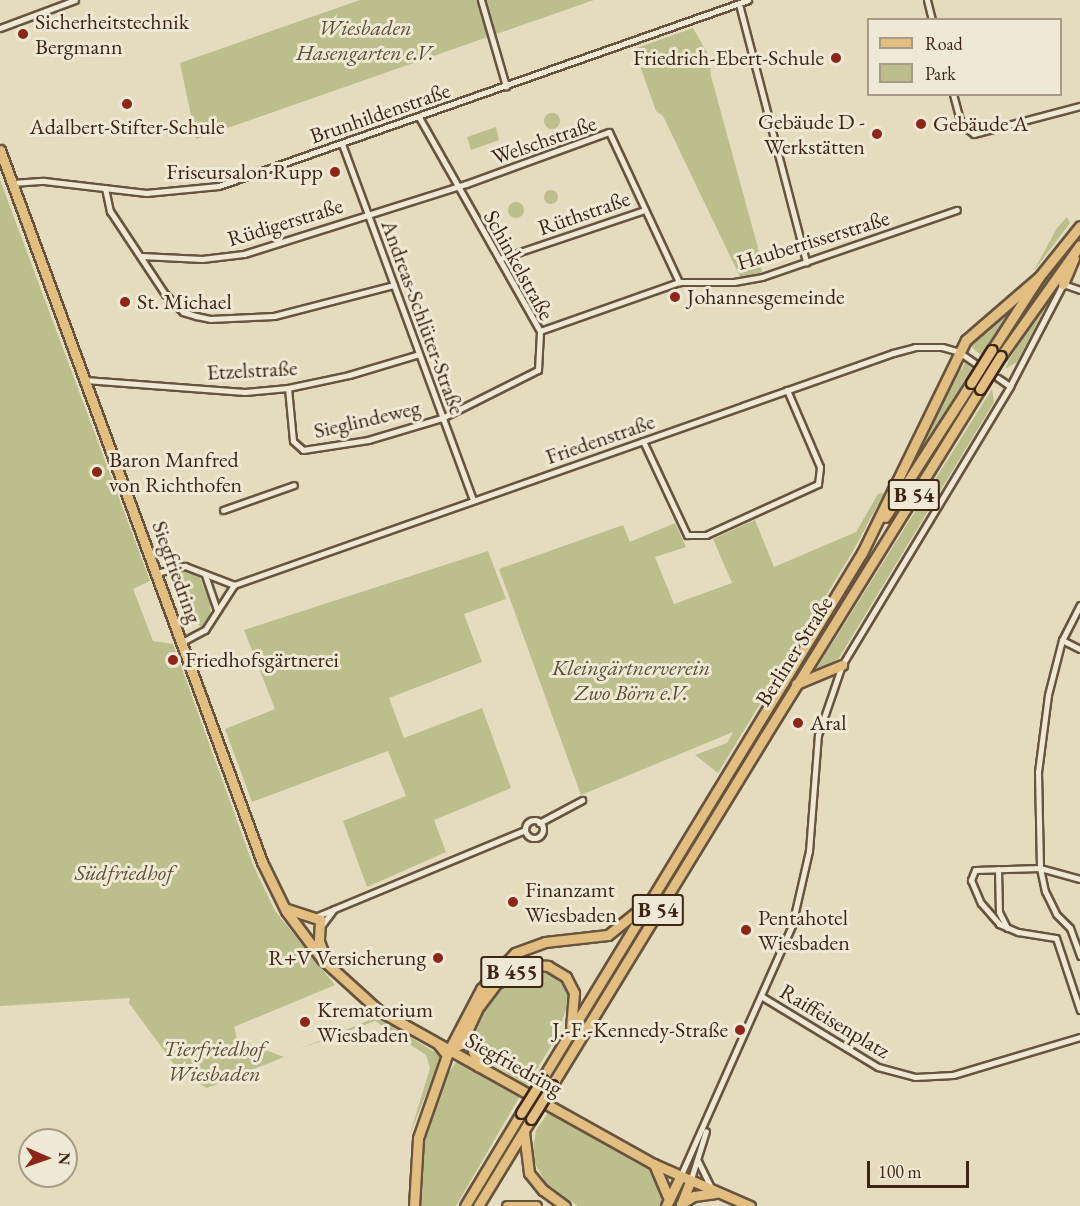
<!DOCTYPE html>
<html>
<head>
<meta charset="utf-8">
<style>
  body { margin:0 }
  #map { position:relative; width:1080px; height:1206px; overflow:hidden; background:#e5dcbf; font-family:"EB Garamond",serif }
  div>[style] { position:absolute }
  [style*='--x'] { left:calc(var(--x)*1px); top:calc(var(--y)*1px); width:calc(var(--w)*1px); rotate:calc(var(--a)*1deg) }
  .green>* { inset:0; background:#bcbe8c }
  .round { border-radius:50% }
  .roads { filter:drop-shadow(2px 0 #67543f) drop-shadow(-2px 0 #67543f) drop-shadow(0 2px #67543f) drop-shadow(0 -2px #67543f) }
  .minor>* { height:5px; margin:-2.5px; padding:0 2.5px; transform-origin:2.5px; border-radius:2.5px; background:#eee8d5 }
  .minor>.ring { margin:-2.5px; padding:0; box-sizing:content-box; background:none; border:5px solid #eee8d5; border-radius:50% }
  .primary>* { height:9px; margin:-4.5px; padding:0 4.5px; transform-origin:4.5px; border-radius:4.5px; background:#e2be80 }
  .trunk>* { height:9px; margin:-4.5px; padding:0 4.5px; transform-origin:4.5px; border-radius:4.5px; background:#e2be80 }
  .bridges { filter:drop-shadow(2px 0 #3d2714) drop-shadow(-2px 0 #3d2714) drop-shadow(0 2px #3d2714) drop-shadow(0 -2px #3d2714) }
  .primary-bridge>* { height:9px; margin:-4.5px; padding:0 4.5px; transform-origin:4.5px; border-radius:4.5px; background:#e2be80 }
  .trunk-bridge>* { height:9px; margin:-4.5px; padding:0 4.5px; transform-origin:4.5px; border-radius:4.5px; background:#e2be80 }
  .dots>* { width:16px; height:16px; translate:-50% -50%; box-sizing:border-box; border:3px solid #eee8d5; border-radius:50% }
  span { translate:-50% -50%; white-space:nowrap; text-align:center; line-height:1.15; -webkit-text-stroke:6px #eee8d5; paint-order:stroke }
  .shield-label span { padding:2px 4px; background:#eee8d5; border:2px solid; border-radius:4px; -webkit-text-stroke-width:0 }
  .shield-label { font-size:21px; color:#3d2714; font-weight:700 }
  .poi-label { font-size:22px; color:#3d2714 }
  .left { translate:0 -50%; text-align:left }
  .right { translate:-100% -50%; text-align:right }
  .park-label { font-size:22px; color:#5d4d32; font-style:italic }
  .street-label { font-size:22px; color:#3d2714 }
  .legend { position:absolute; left:867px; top:18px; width:195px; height:78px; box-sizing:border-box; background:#eee8d5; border:2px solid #a79b88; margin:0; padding:8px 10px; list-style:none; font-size:18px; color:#3d2714 }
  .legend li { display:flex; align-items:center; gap:12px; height:30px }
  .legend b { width:30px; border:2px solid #a79b88 }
  .north { position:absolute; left:18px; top:1128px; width:60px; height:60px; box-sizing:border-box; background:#eee8d5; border:2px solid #a79b88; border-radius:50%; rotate:92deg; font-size:16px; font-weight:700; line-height:24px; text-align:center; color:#3d2714 }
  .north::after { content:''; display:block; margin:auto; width:21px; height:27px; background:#8f2418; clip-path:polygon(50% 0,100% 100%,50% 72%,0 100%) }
  .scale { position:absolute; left:867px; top:1161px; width:102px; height:27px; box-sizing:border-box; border:3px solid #3d2714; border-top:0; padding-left:8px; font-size:18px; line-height:21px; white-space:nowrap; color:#3d2714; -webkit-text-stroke:4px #eee8d5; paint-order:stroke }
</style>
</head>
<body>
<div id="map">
  <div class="green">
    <i style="clip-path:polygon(360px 0,594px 0,196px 139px,180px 63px)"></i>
    <i style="clip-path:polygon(693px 28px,709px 56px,711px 76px,758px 248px,762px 272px,741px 279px,663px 116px,656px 111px,634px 49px)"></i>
    <i class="round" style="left:544px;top:113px;width:16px;height:16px"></i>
    <i style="clip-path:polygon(496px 127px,499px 140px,471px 150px,467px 137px)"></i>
    <i style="clip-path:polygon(0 180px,150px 581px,133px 589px,153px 641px,173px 644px,253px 865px,275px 911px,335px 985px,234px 1027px,237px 1039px,284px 1057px,207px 1088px,179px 1071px,129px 1003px,130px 998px,0 1006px)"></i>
    <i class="round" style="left:544px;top:190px;width:14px;height:14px"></i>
    <i class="round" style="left:508px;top:202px;width:16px;height:16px"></i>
    <i style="clip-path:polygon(1067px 217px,1070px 223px,1033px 272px,1057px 228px)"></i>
    <i style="clip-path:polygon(1080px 233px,996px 357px,993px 356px,1033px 294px)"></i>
    <i style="clip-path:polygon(1058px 283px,1017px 362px,1005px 369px,1009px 360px)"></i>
    <i style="clip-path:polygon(1022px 296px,988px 346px,981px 355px,968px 344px)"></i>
    <i style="clip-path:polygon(965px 363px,972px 369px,896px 493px,955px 367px,961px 370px)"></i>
    <i style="clip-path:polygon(992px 389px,994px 402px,839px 658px,813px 674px)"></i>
    <i style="clip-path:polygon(884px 493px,853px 551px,718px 773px,695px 755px,727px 743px,733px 732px,581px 795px,499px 569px,623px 525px,630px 542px,675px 523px,686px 547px,655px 557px,674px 604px,732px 583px,713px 539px,755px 520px,774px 567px,856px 532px,878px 494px)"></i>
    <i style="clip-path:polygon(488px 551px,506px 599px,464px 614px,482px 662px,389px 698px,404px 738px,482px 708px,511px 788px,434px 820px,446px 852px,367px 887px,343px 821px,406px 796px,388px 751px,252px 802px,225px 729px,275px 709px,244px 630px)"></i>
    <i style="clip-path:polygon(186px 569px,199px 576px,210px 602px,211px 617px,202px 627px,192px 621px,177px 582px,179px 573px)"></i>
    <i style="clip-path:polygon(534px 969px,558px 976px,565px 984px,569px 1001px,556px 1038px,527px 1085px,490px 1063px,477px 1050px,474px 1040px,475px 1028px,494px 997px,521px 973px)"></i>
    <i style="clip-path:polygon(377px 1017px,441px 1056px,409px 1137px,430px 1068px,426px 1055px,375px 1021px,297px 1050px)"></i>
    <i style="clip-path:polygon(457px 1061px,521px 1094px,456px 1206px,418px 1206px,422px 1139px,440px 1085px)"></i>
    <i style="clip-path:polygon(550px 1110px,648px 1167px,663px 1197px,661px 1206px,578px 1206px,546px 1183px,533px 1160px,533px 1149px,536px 1130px)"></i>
  </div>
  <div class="roads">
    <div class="minor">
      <i style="--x:481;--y:0;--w:90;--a:73.8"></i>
      <i style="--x:927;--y:0;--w:21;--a:76"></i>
      <i style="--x:739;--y:4;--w:267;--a:75.4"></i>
      <i style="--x:0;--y:28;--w:80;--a:-20.5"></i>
      <i style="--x:953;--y:94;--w:31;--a:75"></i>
      <i style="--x:961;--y:124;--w:16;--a:38"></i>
      <i style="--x:974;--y:134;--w:110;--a:-14.8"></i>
      <i style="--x:342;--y:144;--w:380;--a:69.8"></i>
      <i style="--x:12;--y:183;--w:32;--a:-4"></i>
      <i style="--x:44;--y:181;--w:103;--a:6.7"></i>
      <i style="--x:146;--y:193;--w:73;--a:-5.5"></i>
      <i style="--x:219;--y:186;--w:561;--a:-19.37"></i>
      <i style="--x:105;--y:188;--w:24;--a:78"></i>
      <i style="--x:110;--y:211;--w:100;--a:56.5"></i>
      <i style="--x:165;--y:294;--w:25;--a:45"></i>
      <i style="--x:183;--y:312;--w:14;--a:17"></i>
      <i style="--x:196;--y:316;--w:14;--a:12"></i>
      <i style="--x:210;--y:319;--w:64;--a:-2.7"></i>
      <i style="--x:274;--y:316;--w:124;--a:-14.5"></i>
      <i style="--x:141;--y:256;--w:61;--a:2.8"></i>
      <i style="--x:202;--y:259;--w:42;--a:-6.8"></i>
      <i style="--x:244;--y:254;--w:233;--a:-17.5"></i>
      <i style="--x:466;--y:184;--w:152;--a:-20"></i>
      <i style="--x:609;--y:132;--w:166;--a:65"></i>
      <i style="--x:499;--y:259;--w:154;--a:-18.6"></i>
      <i style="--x:540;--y:331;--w:147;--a:-19.4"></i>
      <i style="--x:679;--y:282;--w:55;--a:0"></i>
      <i style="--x:734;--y:282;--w:28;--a:-10"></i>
      <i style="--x:762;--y:277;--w:206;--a:-19"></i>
      <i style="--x:998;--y:378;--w:14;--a:34"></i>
      <i style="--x:85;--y:380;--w:160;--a:4.3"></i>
      <i style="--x:245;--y:392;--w:43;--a:-5.3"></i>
      <i style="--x:288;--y:388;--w:62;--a:-12"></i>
      <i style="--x:349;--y:375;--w:73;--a:-16.7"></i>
      <i style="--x:288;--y:388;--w:53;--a:84.6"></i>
      <i style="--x:293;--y:441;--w:13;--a:42"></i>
      <i style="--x:303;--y:450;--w:66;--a:-8.7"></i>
      <i style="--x:368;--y:440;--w:77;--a:-16.6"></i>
      <i style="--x:442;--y:418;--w:107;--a:-26.6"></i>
      <i style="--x:538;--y:370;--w:39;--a:-87"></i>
      <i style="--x:540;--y:331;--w:246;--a:-119.5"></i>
      <i style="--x:643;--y:441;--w:104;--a:64.9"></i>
      <i style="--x:687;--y:535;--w:19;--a:0"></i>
      <i style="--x:706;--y:535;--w:123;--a:-24.5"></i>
      <i style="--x:818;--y:484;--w:17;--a:-83"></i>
      <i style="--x:820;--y:467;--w:84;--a:-113.2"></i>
      <i style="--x:223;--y:510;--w:75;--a:-19.4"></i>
      <i style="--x:156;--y:573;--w:30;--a:-14"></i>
      <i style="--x:185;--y:566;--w:53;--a:21.2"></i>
      <i style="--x:205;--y:575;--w:37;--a:71"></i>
      <i style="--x:1080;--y:605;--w:39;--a:117"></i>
      <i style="--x:1062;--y:640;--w:57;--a:104.3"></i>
      <i style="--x:1048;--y:695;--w:78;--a:97.4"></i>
      <i style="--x:1038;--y:772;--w:96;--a:88.8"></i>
      <i style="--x:1040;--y:868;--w:24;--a:78"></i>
      <i style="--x:1045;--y:891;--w:25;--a:64"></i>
      <i style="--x:1056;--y:914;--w:20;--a:45"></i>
      <i style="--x:1070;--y:928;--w:30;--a:70"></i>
      <i style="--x:1062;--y:640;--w:20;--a:27"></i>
      <i style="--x:182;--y:642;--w:26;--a:-28"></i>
      <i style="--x:205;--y:630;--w:54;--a:-57.2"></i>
      <i style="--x:234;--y:585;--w:699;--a:-19.39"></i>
      <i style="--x:893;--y:353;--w:23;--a:-15"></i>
      <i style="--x:915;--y:347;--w:27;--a:0"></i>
      <i style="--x:942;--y:347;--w:18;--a:16"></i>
      <i style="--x:959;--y:352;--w:21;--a:35"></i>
      <i class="ring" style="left:525px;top:820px;width:13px;height:13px"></i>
      <i style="--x:539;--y:823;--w:49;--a:-28.1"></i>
      <i style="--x:998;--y:869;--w:43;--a:88.7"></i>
      <i style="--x:999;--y:912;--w:18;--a:63"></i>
      <i style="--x:1080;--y:879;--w:41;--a:-164.6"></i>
      <i style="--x:1040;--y:868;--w:65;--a:178.2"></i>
      <i style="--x:975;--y:870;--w:11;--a:112"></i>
      <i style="--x:971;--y:880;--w:25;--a:67"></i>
      <i style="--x:981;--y:903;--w:28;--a:49"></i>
      <i style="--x:999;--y:924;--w:21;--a:23"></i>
      <i style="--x:1018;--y:932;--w:38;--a:9"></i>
      <i style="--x:1056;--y:938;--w:76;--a:71.6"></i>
      <i style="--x:315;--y:917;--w:227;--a:-22.5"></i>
      <i style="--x:322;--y:925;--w:20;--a:-53"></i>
      <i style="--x:761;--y:996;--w:137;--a:31.3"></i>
      <i style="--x:878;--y:1067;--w:38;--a:15"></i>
      <i style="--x:915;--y:1077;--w:38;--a:-3"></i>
      <i style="--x:953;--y:1075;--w:133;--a:-16.7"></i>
      <i style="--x:698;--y:1161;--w:30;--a:64"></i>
      <i style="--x:680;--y:1177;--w:276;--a:-66"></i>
      <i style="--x:792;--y:925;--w:76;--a:-77.1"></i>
      <i style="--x:809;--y:851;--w:116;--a:-85.6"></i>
      <i style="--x:818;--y:735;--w:74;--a:-71.1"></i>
      <i style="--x:842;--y:665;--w:326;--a:-58.9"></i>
      <i style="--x:1010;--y:386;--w:115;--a:-62.5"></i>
      <i style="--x:1063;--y:284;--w:18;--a:19"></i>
      <i style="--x:690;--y:1182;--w:53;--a:-72.6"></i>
    </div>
    <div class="primary">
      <i style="--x:0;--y:150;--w:759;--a:69.8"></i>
      <i style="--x:262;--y:862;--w:55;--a:63.9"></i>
      <i style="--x:286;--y:911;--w:60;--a:53.1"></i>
      <i style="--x:322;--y:959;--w:76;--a:42.3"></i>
      <i style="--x:378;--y:1010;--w:316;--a:29.2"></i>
      <i style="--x:654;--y:1164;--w:105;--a:23.6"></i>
      <i style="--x:1063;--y:284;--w:28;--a:-67"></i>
      <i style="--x:992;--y:350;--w:87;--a:-57.2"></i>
      <i style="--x:1039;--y:277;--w:65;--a:-51.2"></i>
      <i style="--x:1001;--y:356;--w:136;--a:-54.6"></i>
      <i style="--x:885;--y:517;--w:159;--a:-57.3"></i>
      <i style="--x:862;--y:553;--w:237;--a:-64"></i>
      <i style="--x:966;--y:340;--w:96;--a:-40.8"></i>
      <i style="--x:796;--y:684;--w:50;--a:-22.4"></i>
      <i style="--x:765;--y:736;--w:408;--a:-58.2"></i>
      <i style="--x:287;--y:909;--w:35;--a:18"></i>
      <i style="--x:320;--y:920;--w:21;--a:93"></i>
      <i style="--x:319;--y:941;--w:20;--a:70"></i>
    </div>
    <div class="trunk">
      <i style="--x:467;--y:1032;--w:36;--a:72"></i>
      <i style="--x:449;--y:1050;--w:69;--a:-62.3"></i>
      <i style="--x:481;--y:989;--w:50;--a:-46.6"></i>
      <i style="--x:515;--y:953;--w:32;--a:-20"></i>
      <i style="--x:545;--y:942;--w:63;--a:-6.3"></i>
      <i style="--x:608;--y:935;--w:41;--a:-39.1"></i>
      <i style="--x:449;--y:1050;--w:13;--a:-27"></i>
      <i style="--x:461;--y:1044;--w:38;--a:-65"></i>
      <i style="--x:477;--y:1009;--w:31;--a:-53"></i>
      <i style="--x:496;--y:984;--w:35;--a:-33"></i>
      <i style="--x:525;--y:965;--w:23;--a:2"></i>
      <i style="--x:548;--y:966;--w:21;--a:31"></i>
      <i style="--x:566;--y:977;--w:18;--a:63"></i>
      <i style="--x:574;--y:993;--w:33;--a:95"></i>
      <i style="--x:542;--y:1079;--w:616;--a:-58.69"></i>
      <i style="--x:552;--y:1085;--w:409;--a:-58.6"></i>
      <i style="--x:524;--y:1132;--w:41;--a:83"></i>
      <i style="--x:529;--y:1173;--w:22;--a:51"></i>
      <i style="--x:543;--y:1190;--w:27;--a:36"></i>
      <i style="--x:654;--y:1164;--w:39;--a:67"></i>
      <i style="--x:681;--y:1204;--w:15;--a:-32"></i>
      <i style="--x:694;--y:1196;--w:22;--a:-8"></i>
      <i style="--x:681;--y:1205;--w:25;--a:-69"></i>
      <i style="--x:414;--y:1206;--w:68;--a:-86.6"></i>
      <i style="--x:418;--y:1138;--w:88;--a:-70.7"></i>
      <i style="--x:447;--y:1055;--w:13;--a:-129"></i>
      <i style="--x:465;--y:1206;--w:109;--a:-58.9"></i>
      <i style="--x:478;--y:1206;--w:102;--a:-58.7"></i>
      <i style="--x:507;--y:1206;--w:29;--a:0"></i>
      <i style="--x:666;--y:1206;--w:32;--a:-64"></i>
    </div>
  </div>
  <div class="bridges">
    <div class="primary-bridge">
      <i style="--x:971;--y:383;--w:39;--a:-58"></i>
      <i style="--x:980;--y:389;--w:39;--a:-58"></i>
    </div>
    <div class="trunk-bridge">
      <i style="--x:521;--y:1113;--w:40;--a:-58"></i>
      <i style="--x:531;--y:1119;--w:40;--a:-58"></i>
    </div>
  </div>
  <div class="dots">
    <i style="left:23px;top:34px;background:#8f2418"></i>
    <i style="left:836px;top:58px;background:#8f2418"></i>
    <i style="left:127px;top:104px;background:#8f2418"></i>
    <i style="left:921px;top:124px;background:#8f2418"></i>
    <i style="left:877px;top:134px;background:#8f2418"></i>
    <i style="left:335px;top:172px;background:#8f2418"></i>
    <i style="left:675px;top:297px;background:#8f2418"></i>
    <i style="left:125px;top:302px;background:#8f2418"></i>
    <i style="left:97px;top:472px;background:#8f2418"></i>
    <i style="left:173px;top:660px;background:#8f2418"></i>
    <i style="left:798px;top:723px;background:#8f2418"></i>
    <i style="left:513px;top:902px;background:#8f2418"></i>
    <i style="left:746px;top:930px;background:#8f2418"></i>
    <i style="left:438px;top:958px;background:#8f2418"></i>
    <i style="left:305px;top:1022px;background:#8f2418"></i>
    <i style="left:740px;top:1030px;background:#8f2418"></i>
  </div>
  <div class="shield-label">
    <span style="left:914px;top:495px">B 54</span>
    <span style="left:658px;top:910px">B 54</span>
    <span style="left:512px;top:972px">B 455</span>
  </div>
  <div class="poi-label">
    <span class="left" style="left:35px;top:34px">Sicherheitstechnik<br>Bergmann</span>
    <span class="right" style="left:824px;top:58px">Friedrich-Ebert-Schule</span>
    <span class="right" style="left:865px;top:134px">Gebäude D -<br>Werkstätten</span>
    <span class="left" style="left:933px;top:124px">Gebäude A</span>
    <span style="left:127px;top:127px">Adalbert-Stifter-Schule</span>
    <span class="right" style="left:323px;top:172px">Friseursalon Rupp</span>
    <span class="left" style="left:687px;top:297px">Johannesgemeinde</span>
    <span class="left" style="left:137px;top:302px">St. Michael</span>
    <span class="left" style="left:109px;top:472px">Baron Manfred<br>von Richthofen</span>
    <span class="left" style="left:185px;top:660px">Friedhofsgärtnerei</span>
    <span class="left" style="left:810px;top:723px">Aral</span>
    <span class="left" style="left:525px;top:902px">Finanzamt<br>Wiesbaden</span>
    <span class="left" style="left:758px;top:930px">Pentahotel<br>Wiesbaden</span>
    <span class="right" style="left:426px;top:958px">R+V Versicherung</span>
    <span class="left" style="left:317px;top:1022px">Krematorium<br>Wiesbaden</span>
    <span class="right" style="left:728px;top:1030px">J.-F.-Kennedy-Straße</span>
  </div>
  <div class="park-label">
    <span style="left:365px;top:40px">Wiesbaden<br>Hasengarten e.V.</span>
    <span style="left:631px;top:680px">Kleingärtnerverein<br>Zwo Börn e.V.</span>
    <span style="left:124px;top:873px">Südfriedhof</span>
    <span style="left:214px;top:1061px">Tierfriedhof<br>Wiesbaden</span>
  </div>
  <div class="street-label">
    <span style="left:380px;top:113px;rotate:-19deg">Brunhildenstraße</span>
    <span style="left:544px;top:140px;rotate:-19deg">Welschstraße</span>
    <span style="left:584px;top:213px;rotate:-19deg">Rüthstraße</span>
    <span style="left:285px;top:222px;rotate:-17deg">Rüdigerstraße</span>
    <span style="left:813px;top:240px;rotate:-17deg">Hauberrisserstraße</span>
    <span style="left:519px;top:265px;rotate:61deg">Schinkelstraße</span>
    <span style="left:423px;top:317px;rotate:70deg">Andreas-Schlüter-Straße</span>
    <span style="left:252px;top:370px;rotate:-3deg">Etzelstraße</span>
    <span style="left:367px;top:419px;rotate:-13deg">Sieglindeweg</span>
    <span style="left:600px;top:439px;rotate:-19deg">Friedenstraße</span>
    <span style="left:177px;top:572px;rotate:70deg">Siegfriedring</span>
    <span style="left:794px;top:651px;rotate:-58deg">Berliner Straße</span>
    <span style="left:835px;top:1021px;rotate:31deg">Raiffeisenplatz</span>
    <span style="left:514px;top:1064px;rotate:29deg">Siegfriedring</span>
  </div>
  <ul class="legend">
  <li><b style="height:8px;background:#e2be80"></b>Road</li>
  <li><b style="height:16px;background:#bcbe8c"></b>Park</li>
  </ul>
  <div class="north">N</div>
  <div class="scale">100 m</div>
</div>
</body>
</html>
